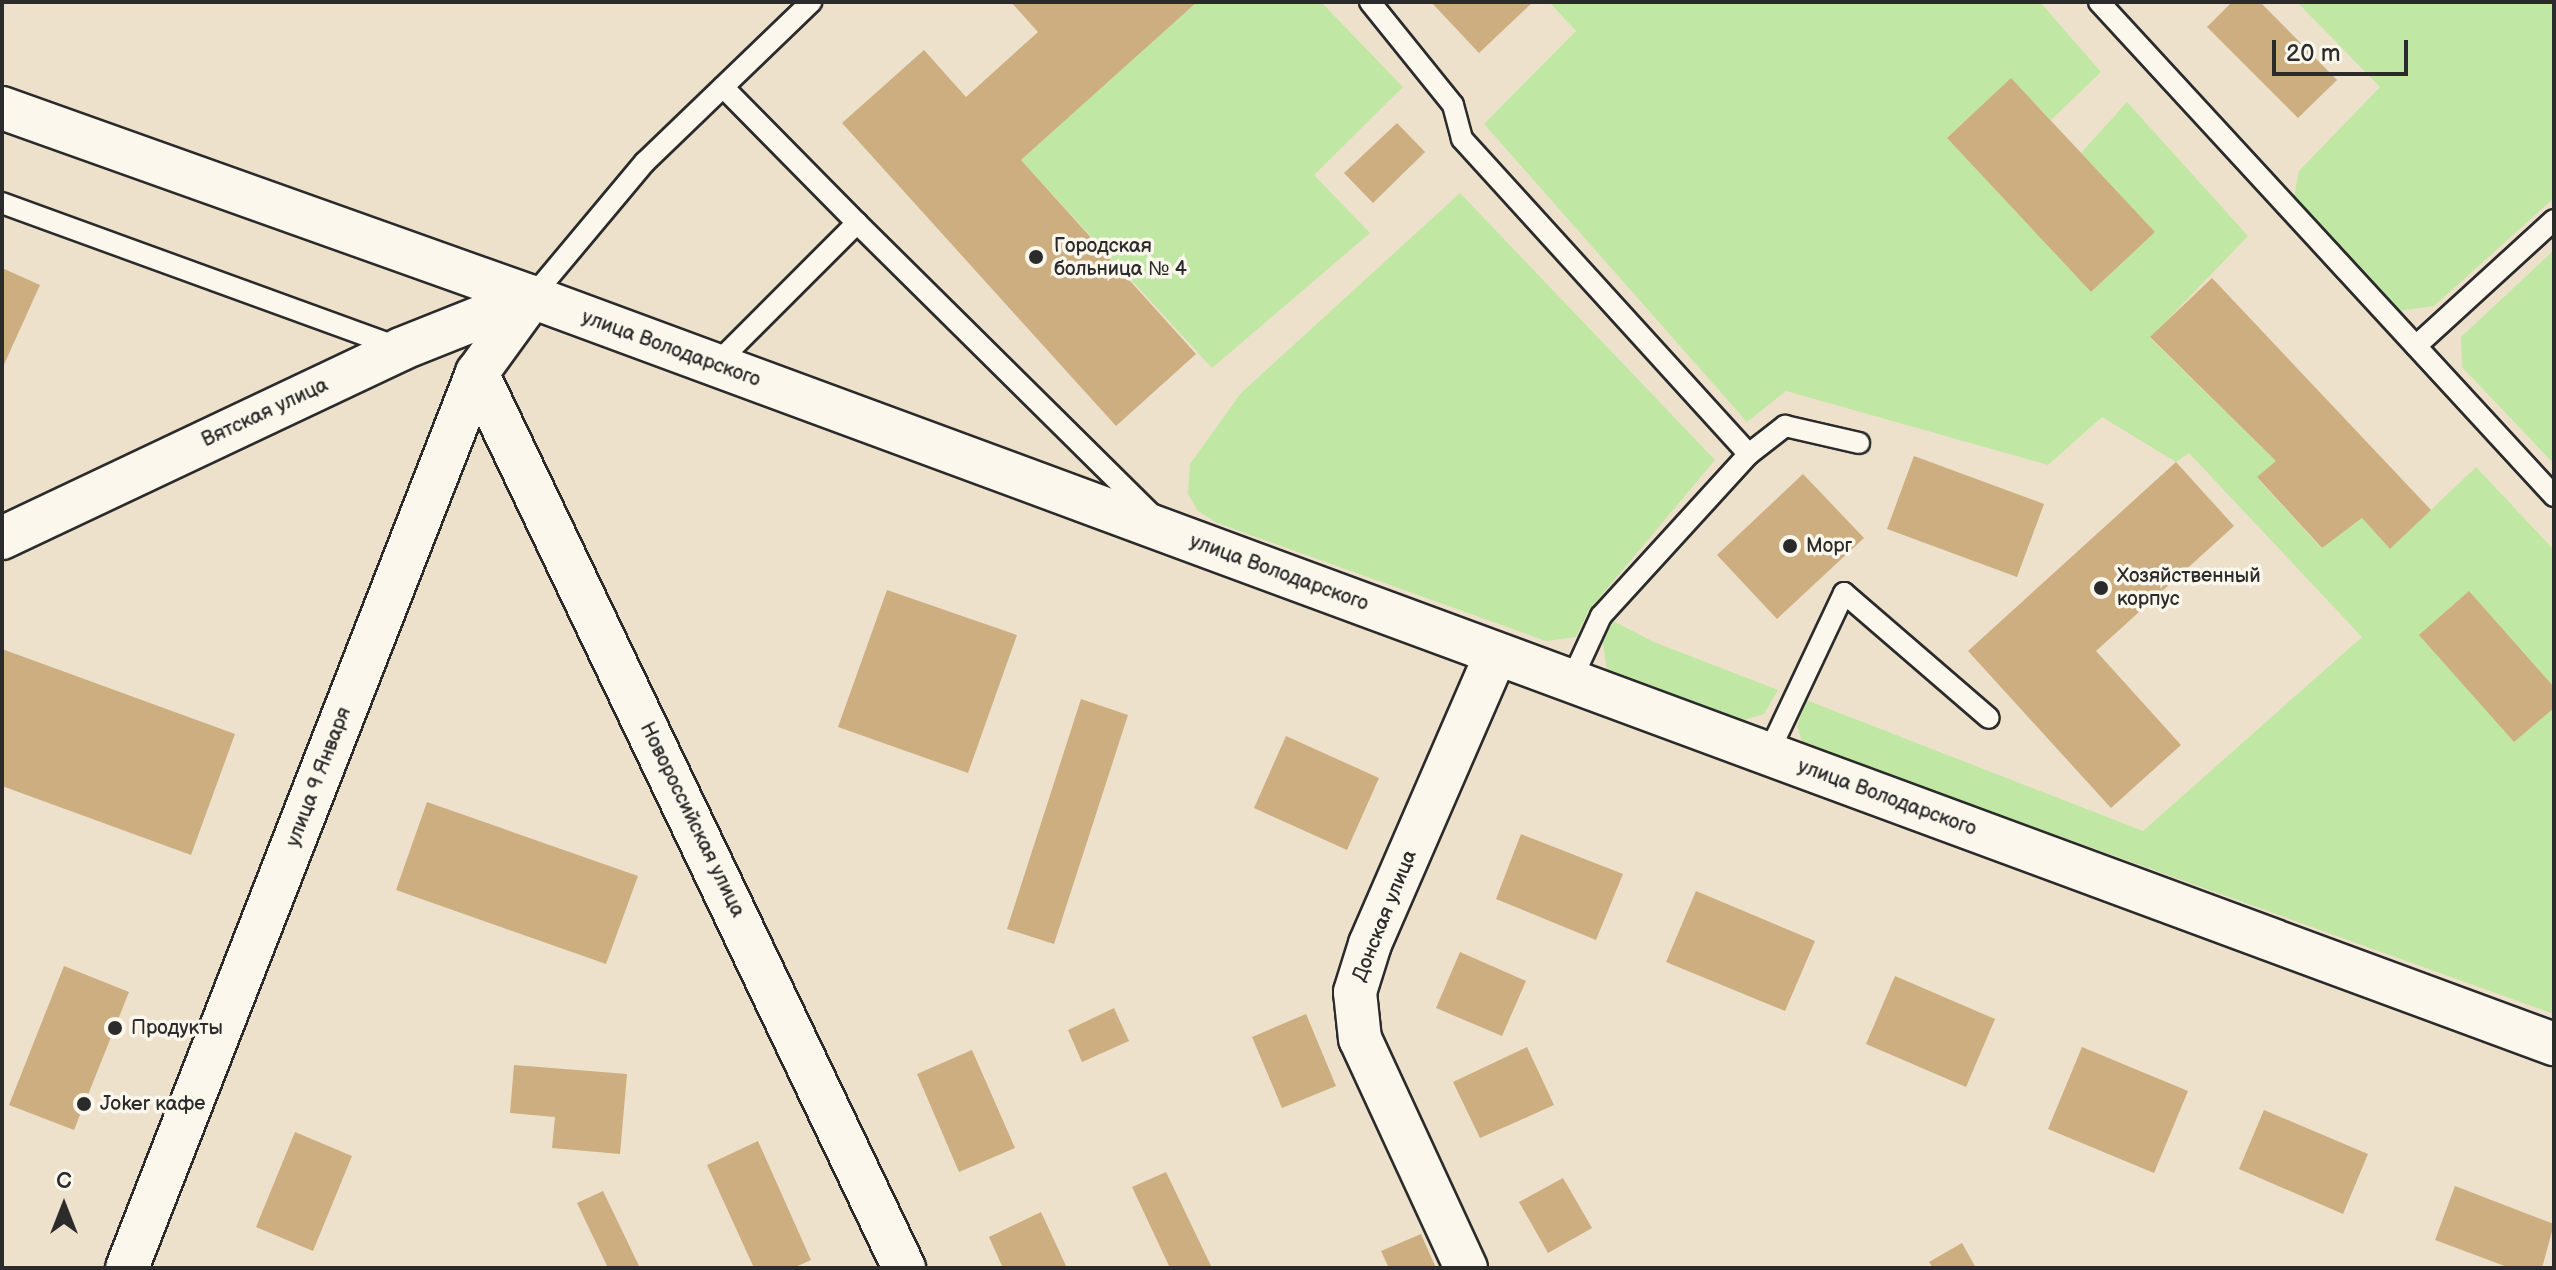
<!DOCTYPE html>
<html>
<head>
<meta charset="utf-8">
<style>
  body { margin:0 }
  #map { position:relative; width:2556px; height:1270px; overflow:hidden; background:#ede1cc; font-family:"Balsamiq Sans",sans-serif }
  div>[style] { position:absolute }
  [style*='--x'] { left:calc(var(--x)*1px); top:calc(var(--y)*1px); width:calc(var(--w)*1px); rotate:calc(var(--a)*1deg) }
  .green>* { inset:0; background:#c0e8a4 }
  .building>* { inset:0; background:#cdae81 }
  .roads { filter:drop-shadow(2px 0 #2b2b2b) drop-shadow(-2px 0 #2b2b2b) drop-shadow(0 2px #2b2b2b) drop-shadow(0 -2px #2b2b2b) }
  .service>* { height:20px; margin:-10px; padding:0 10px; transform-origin:10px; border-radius:10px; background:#fbf7ec }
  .minor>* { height:42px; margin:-21px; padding:0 21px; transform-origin:21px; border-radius:21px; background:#fbf7ec }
  .dots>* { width:22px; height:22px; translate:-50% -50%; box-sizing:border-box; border:4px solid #fbf7ec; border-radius:50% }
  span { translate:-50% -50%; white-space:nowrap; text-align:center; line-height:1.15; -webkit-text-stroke:7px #fbf7ec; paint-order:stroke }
  .poi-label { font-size:20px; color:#2b2b2b }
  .left { translate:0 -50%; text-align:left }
  .street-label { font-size:20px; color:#2b2b2b }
  .frame { position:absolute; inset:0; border:4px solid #2b2b2b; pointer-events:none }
  .north { position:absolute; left:24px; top:1166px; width:80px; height:80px; -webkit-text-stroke:6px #fbf7ec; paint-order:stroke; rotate:0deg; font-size:22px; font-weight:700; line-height:32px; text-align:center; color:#2b2b2b }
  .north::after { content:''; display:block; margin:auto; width:28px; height:36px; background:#2b2b2b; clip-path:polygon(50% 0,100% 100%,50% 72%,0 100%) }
  .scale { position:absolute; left:2272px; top:40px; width:136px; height:36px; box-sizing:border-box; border:4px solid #2b2b2b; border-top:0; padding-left:10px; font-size:24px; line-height:28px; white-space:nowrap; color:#2b2b2b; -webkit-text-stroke:6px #fbf7ec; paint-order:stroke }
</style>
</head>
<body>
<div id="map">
  <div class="green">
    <i style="clip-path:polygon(1197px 2px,1321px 2px,1403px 87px,1314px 175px,1370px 233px,1212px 368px,1021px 160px)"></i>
    <i style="clip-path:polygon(1549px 2px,2040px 2px,2101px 72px,2051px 120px,2011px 79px,1947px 138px,2091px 292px,2155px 232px,2081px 153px,2127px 102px,2248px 236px,2150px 338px,2276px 461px,2257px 478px,2321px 548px,2362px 518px,2390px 549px,2476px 467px,2554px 550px,2553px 686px,2469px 591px,2420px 635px,2514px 742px,2554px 708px,2554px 1014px,1803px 744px,1797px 726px,1806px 700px,2143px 831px,2362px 637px,2189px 453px,2176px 462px,2102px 417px,2048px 465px,1786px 391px,1747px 422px,1484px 124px,1576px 31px)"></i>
    <i style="clip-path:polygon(2297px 2px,2554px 2px,2554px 198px,2434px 306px,2398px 311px,2292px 207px,2299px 171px,2380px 87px)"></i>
    <i style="clip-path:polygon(1460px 193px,1715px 460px,1589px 610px,1576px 637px,1546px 641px,1217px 523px,1198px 511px,1188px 494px,1190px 464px,1241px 393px)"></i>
    <i style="clip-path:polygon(2554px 250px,2554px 464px,2462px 367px,2461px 337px)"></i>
    <i style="clip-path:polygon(1613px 621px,1654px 642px,1778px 690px,1764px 714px,1740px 721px,1607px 672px,1603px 642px)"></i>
  </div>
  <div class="building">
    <i style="clip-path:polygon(1011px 2px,1197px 2px,1021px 160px,1196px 354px,1116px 426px,842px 123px,924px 50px,966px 97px,1038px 32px)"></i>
    <i style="clip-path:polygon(1431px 2px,1533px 2px,1479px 53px)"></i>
    <i style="clip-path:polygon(2232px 2px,2260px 2px,2337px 80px,2298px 118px,2207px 27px)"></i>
    <i style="clip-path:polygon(2011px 78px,2155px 232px,2091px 292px,1947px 138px)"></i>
    <i style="clip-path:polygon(1397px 123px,1425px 152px,1373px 203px,1344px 173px)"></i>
    <i style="clip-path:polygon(2px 268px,40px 285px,2px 369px)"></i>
    <i style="clip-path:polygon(2212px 278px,2431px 510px,2390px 549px,2362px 518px,2322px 548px,2257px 477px,2276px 461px,2150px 337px)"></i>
    <i style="clip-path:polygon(1914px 456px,2044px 504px,2017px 577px,1887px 529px)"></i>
    <i style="clip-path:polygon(2176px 462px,2234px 526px,2096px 651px,2181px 745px,2111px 808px,1968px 651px)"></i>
    <i style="clip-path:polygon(1803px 474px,1864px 538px,1777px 619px,1717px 555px)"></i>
    <i style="clip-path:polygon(887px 590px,1017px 635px,968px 773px,838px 727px)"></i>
    <i style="clip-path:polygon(2469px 591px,2554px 687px,2554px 708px,2514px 742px,2419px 635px)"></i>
    <i style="clip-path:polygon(2px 649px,235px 734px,191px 855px,2px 786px)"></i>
    <i style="clip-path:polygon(1081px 699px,1128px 715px,1054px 944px,1007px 929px)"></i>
    <i style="clip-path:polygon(1286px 736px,1379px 778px,1347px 850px,1254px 808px)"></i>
    <i style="clip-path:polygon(427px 802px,638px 876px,606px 964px,396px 890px)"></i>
    <i style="clip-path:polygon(1521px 834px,1623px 874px,1596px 940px,1496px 899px)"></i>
    <i style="clip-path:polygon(1696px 891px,1815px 941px,1785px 1011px,1666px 962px)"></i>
    <i style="clip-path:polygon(1460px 952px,1526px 981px,1502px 1036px,1436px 1008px)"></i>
    <i style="clip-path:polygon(64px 966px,129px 992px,74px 1130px,9px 1105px)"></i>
    <i style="clip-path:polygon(1895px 976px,1995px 1019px,1966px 1087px,1866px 1044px)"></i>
    <i style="clip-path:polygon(1114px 1008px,1129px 1041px,1082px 1062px,1068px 1030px)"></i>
    <i style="clip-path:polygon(1306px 1014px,1336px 1086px,1282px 1108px,1252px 1037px)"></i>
    <i style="clip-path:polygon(1527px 1047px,1554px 1105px,1480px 1138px,1453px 1082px)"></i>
    <i style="clip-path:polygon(2082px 1047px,2188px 1091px,2154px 1173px,2048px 1129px)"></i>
    <i style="clip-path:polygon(972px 1050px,1015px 1148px,959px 1172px,917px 1074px)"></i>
    <i style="clip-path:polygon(514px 1065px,627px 1074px,620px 1154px,552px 1148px,555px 1117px,510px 1113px)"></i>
    <i style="clip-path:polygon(2264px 1110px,2368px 1154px,2343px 1214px,2239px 1169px)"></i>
    <i style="clip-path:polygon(295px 1132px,352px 1156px,313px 1251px,256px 1227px)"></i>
    <i style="clip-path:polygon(758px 1141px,811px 1260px,793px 1268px,754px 1268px,707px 1165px)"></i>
    <i style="clip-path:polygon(1166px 1172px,1212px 1268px,1170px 1268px,1132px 1187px)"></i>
    <i style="clip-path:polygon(1563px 1178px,1592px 1228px,1548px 1253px,1519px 1202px)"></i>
    <i style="clip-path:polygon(2455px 1186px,2554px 1224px,2542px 1268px,2510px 1268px,2435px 1240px)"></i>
    <i style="clip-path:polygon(603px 1191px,640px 1268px,608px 1268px,577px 1203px)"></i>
    <i style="clip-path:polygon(1041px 1212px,1067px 1268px,1003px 1268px,989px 1237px)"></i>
    <i style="clip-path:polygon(1421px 1234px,1436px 1268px,1389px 1268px,1381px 1251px)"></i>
    <i style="clip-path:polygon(1962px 1243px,1976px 1268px,1933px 1268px,1929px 1262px)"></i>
  </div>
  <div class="roads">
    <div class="service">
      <i style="--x:1370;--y:2;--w:132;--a:51.1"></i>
      <i style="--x:1453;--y:105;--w:35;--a:75"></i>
      <i style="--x:1462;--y:139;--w:426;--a:47.7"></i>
      <i style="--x:2099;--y:2;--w:672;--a:47.35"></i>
      <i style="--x:723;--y:87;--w:191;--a:45.4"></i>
      <i style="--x:2;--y:203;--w:420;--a:20"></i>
      <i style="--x:532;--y:297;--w:176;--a:-50.1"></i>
      <i style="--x:645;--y:162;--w:231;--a:-43.9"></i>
      <i style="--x:2416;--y:346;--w:187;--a:-42.4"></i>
      <i style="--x:715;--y:365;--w:201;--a:-45"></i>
      <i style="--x:857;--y:223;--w:415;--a:44.7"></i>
      <i style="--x:1571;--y:681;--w:72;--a:-65.2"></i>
      <i style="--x:1601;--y:616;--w:219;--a:-47.6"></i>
      <i style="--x:1749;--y:454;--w:46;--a:-37.9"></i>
      <i style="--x:1785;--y:426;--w:76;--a:12.9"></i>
      <i style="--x:1768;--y:754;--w:178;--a:-64.7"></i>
      <i style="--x:1844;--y:593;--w:191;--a:40.8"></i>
    </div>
    <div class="minor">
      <i style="--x:2;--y:108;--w:563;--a:19.63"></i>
      <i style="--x:532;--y:297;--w:2156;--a:20.28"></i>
      <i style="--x:477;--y:373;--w:992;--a:64.49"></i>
      <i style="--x:2;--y:538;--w:441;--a:-25.3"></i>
      <i style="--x:401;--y:349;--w:141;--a:-21.7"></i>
      <i style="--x:127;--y:1268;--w:961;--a:-68.64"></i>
      <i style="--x:477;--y:373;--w:94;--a:-54.1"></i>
      <i style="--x:1466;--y:1268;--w:252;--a:-114.8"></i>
      <i style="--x:1360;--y:1039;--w:47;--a:-96.1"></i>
      <i style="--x:1355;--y:992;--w:50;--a:-72.6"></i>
      <i style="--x:1370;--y:944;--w:316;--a:-66.5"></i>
    </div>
  </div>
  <div class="dots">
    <i style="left:1036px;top:257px;background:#2b2b2b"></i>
    <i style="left:1790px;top:546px;background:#2b2b2b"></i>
    <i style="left:2101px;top:588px;background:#2b2b2b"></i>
    <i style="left:115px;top:1028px;background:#2b2b2b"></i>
    <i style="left:84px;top:1104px;background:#2b2b2b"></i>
  </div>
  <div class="poi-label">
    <span class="left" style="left:1054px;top:258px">Городская<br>больница № 4</span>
    <span class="left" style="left:1806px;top:546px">Морг</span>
    <span class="left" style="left:2117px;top:588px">Хозяйственный<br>корпус</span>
    <span class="left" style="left:131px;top:1028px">Продукты</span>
    <span class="left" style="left:100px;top:1104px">Joker кафе</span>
  </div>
  <div class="street-label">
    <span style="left:671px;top:349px;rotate:20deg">улица Володарского</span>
    <span style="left:265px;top:413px;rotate:-25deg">Вятская улица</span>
    <span style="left:1279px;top:573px;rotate:20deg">улица Володарского</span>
    <span style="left:319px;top:777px;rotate:-69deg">улица 9 Января</span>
    <span style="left:1887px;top:798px;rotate:20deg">улица Володарского</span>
    <span style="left:692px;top:820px;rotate:64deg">Новороссийская улица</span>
    <span style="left:1385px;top:916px;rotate:-68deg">Донская улица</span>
  </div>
  <div class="frame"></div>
  <div class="north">С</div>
  <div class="scale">20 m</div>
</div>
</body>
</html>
